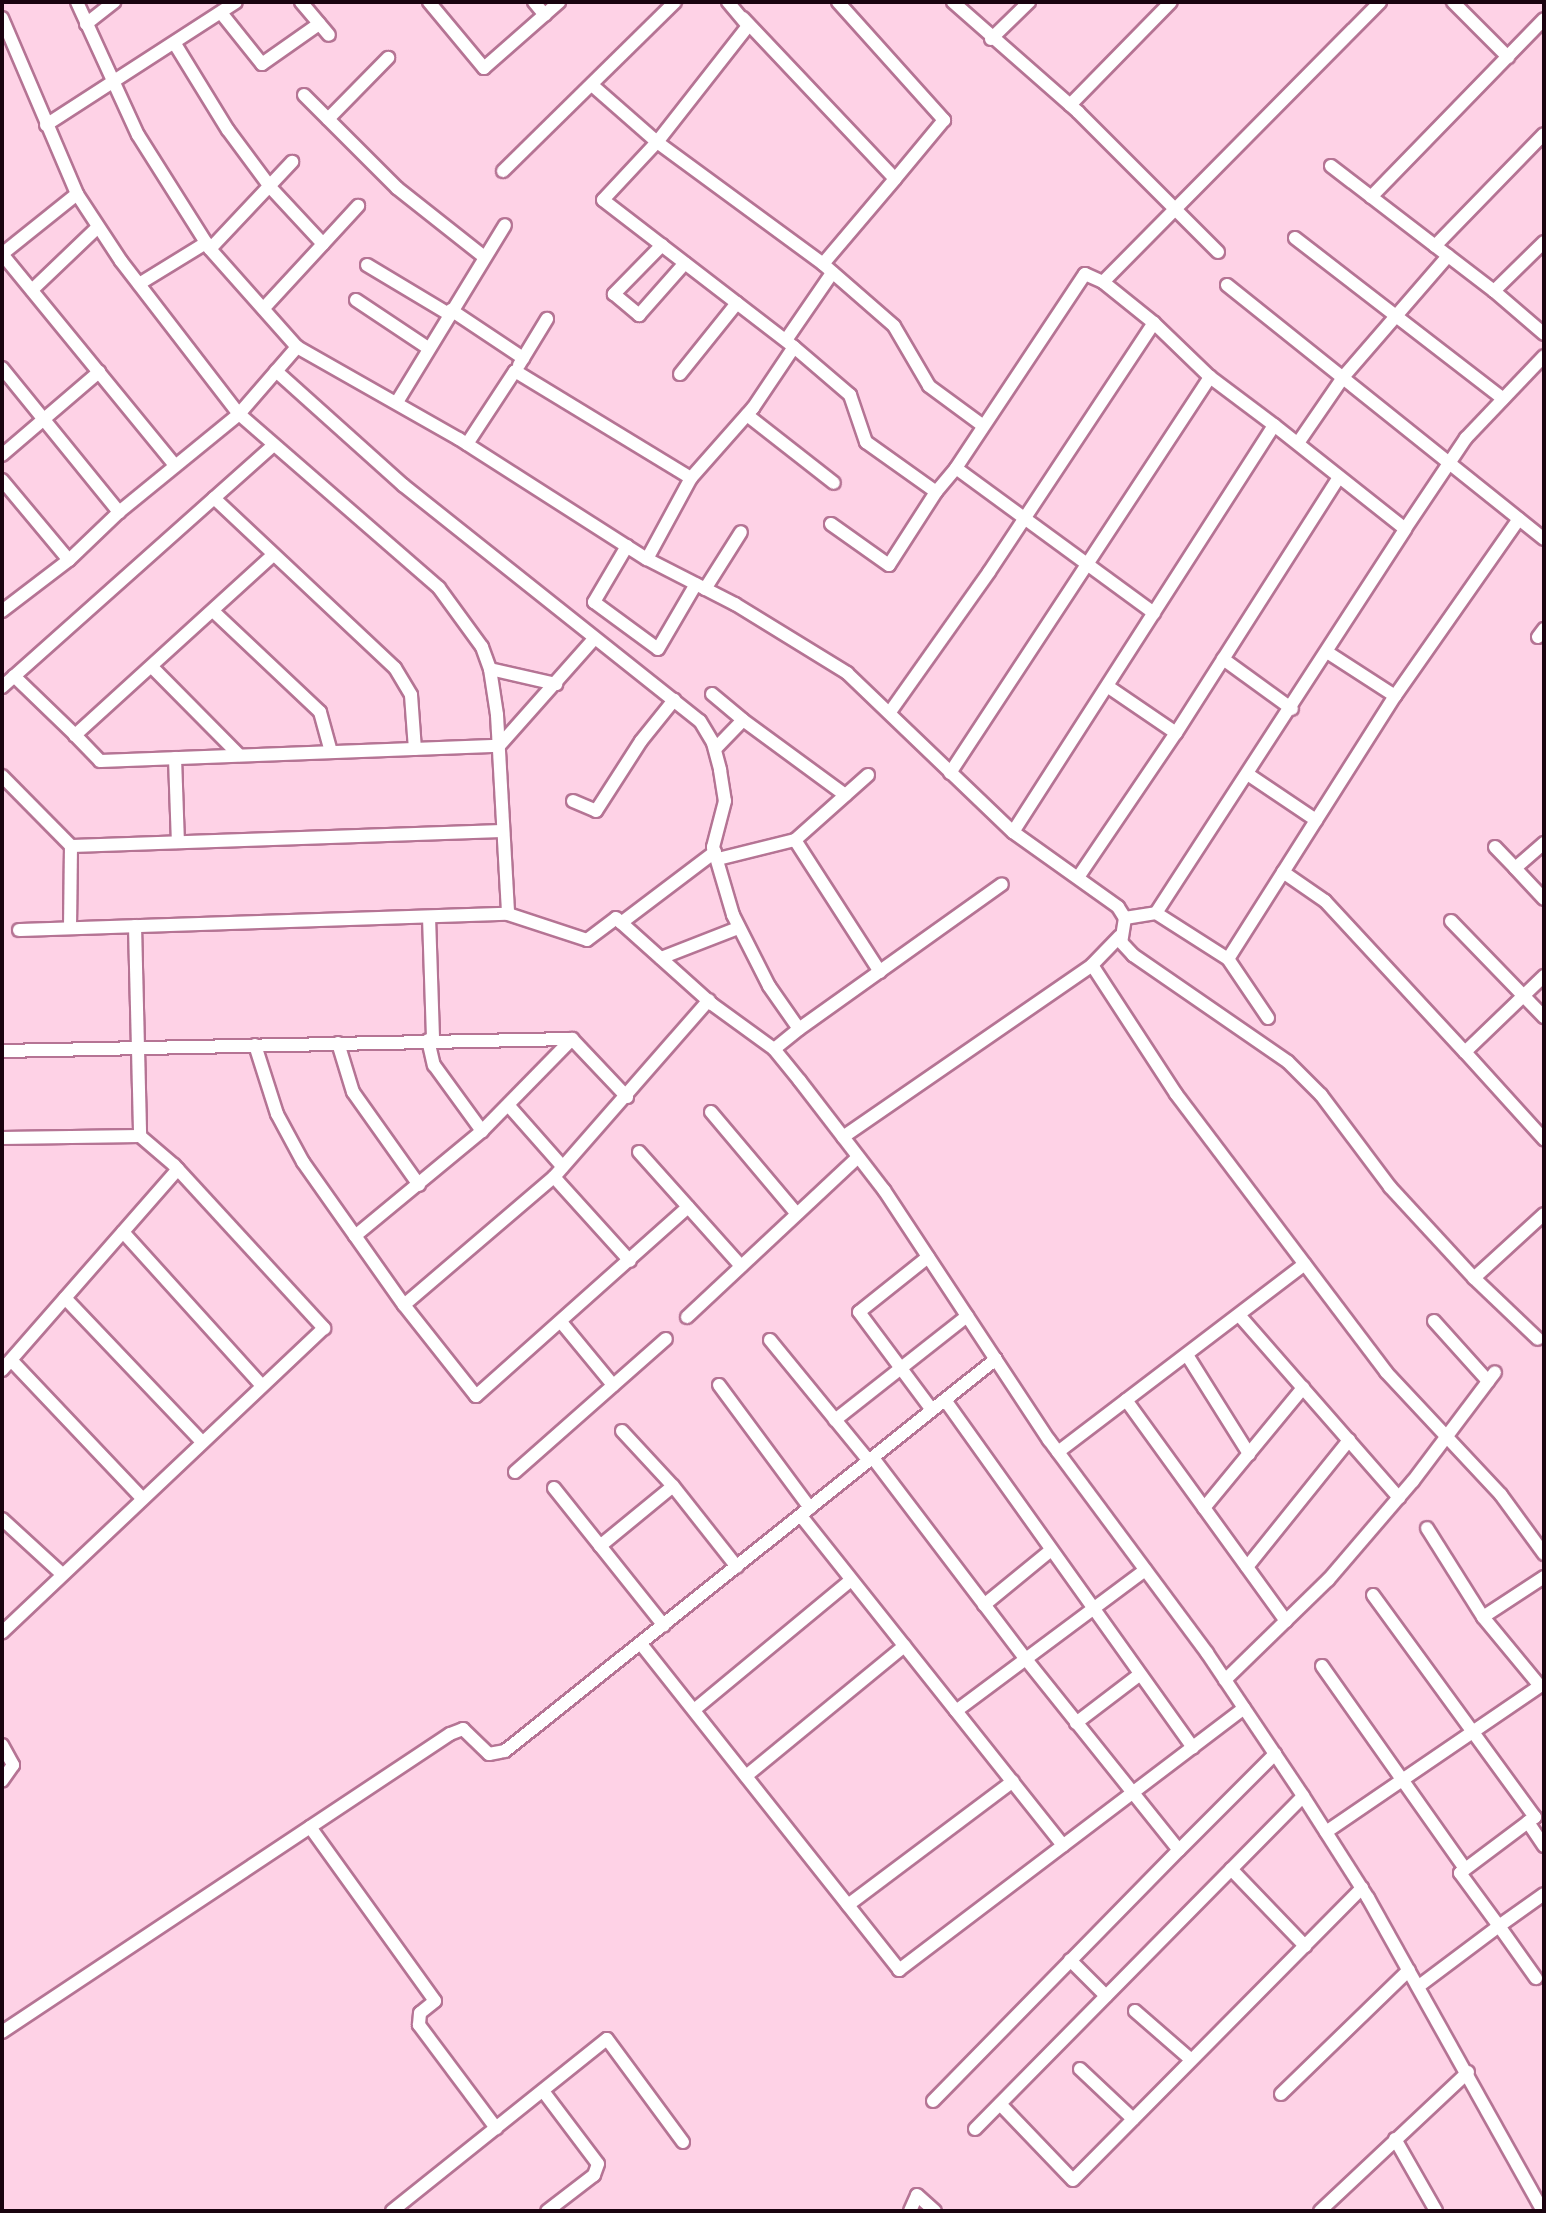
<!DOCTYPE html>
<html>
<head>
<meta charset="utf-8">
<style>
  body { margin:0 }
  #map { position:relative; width:1546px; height:2213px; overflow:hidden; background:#fed2e6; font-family:Barlow,sans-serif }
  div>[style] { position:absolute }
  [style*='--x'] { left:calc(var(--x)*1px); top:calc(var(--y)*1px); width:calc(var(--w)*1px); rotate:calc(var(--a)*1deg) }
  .roads { filter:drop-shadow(2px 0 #b57494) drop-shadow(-2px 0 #b57494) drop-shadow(0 2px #b57494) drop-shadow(0 -2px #b57494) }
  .street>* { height:12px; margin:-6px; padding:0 6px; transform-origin:6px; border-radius:6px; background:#fff }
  span { translate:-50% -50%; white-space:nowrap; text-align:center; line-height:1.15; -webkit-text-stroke:7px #fed2e6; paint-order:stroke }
  .frame { position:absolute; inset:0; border:4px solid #19030f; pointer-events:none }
</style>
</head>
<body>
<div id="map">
  <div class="roads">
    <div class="street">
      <i style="--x:77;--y:2;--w:146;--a:65.4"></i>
      <i style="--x:138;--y:135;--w:135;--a:57.7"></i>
      <i style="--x:210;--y:249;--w:131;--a:48.4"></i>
      <i style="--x:301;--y:2;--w:43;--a:49.7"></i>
      <i style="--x:429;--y:2;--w:86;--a:50.2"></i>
      <i style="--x:484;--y:68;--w:100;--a:-41.3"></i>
      <i style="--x:534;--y:2;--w:17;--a:50"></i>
      <i style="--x:728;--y:2;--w:31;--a:50"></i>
      <i style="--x:748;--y:26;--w:147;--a:128.1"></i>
      <i style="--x:657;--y:142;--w:79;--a:133"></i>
      <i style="--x:603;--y:200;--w:241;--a:37.6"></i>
      <i style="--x:838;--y:2;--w:159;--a:48.1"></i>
      <i style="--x:944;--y:120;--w:77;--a:129.7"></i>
      <i style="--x:953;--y:2;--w:167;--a:41.3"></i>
      <i style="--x:1078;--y:112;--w:198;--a:45"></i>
      <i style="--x:1453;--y:2;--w:78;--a:45"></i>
      <i style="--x:222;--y:14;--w:64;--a:51.3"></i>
      <i style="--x:262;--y:64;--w:70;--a:-35.1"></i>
      <i style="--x:2;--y:18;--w:191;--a:66.9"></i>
      <i style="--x:77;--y:194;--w:80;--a:56.7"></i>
      <i style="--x:121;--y:261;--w:193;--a:52.4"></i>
      <i style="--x:239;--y:414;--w:265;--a:41"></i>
      <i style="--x:439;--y:588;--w:73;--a:53.9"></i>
      <i style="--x:482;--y:647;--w:23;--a:70"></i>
      <i style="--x:490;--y:669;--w:47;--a:81.3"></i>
      <i style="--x:497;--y:715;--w:199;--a:86.8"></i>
      <i style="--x:508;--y:914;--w:83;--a:18.2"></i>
      <i style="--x:587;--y:940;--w:36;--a:-37"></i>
      <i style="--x:616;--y:918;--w:129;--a:41.9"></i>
      <i style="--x:712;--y:1004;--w:77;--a:36"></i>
      <i style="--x:774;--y:1049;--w:41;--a:50.9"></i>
      <i style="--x:800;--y:1081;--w:138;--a:52.4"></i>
      <i style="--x:884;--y:1190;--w:300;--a:56.6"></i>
      <i style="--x:1049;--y:1440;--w:265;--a:53.4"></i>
      <i style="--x:1207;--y:1653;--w:172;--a:56.1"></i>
      <i style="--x:1303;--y:1796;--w:121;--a:57.5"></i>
      <i style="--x:1368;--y:1898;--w:359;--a:60.8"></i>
      <i style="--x:743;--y:18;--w:221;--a:46.6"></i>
      <i style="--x:895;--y:179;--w:111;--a:130.3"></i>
      <i style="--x:86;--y:24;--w:36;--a:-38"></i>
      <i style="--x:991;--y:39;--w:53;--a:-44.2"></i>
      <i style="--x:175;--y:44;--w:101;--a:58.4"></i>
      <i style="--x:228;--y:130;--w:72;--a:53.4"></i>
      <i style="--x:271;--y:188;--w:76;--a:47.1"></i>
      <i style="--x:323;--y:244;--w:88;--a:132.7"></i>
      <i style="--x:592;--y:85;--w:86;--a:41.2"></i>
      <i style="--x:657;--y:142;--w:206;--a:36.3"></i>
      <i style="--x:823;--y:264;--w:94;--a:41.1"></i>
      <i style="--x:894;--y:326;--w:69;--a:59.7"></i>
      <i style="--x:929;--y:386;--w:66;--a:36.3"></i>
      <i style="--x:304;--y:95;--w:132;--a:45"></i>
      <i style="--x:397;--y:188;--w:110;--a:38.3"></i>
      <i style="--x:1070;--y:105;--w:144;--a:-45.6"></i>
      <i style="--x:328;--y:119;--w:86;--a:-45.5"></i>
      <i style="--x:46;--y:125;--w:226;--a:-32.9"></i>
      <i style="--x:1331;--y:166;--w:205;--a:37.5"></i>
      <i style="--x:503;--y:171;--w:241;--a:-44.5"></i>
      <i style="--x:1371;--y:197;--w:248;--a:-45.8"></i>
      <i style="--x:1295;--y:238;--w:263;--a:37.7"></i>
      <i style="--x:1544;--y:242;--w:70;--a:135.6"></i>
      <i style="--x:1494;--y:291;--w:66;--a:40.7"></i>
      <i style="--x:323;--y:244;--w:52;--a:-47.4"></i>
      <i style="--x:662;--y:245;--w:69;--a:134.4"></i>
      <i style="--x:614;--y:294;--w:33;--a:40"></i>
      <i style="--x:639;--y:315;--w:69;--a:-48.5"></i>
      <i style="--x:1435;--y:246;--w:156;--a:-45.8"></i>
      <i style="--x:210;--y:249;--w:120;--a:-46.7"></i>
      <i style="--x:2;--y:254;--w:273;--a:50.7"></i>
      <i style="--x:2;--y:254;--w:96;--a:-38.7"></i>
      <i style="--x:367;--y:265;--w:96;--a:30.9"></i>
      <i style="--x:1103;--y:282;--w:394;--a:-45.3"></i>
      <i style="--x:139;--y:284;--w:79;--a:-31.5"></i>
      <i style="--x:1227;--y:285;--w:406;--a:38.7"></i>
      <i style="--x:32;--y:290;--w:91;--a:-43.7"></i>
      <i style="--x:356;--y:300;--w:87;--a:33.7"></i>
      <i style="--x:451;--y:310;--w:87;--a:33.7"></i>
      <i style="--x:786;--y:340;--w:81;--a:-55.5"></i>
      <i style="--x:519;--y:365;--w:54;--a:-58.7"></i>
      <i style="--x:2;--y:368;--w:186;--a:50.9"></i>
      <i style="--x:276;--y:371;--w:171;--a:41.9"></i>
      <i style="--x:403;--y:485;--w:379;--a:38.5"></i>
      <i style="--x:700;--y:721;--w:26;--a:59"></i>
      <i style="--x:713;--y:743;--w:28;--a:75"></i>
      <i style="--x:720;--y:770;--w:31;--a:81"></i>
      <i style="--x:725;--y:801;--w:48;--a:104.6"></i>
      <i style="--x:713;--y:847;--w:71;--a:73.6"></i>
      <i style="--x:733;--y:915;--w:80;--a:63.1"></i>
      <i style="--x:769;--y:986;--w:52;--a:55.1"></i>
      <i style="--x:799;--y:1029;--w:32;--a:141"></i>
      <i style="--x:680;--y:374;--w:91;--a:-51.2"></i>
      <i style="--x:397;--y:402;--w:207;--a:-58.6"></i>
      <i style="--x:747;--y:415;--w:110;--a:38"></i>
      <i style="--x:1298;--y:443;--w:81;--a:-55.5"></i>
      <i style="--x:1344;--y:376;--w:159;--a:-49.1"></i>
      <i style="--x:467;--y:444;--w:87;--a:-56.7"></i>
      <i style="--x:515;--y:371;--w:206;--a:31.3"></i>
      <i style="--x:2;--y:455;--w:128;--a:-40.6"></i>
      <i style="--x:2;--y:480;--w:104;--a:50.1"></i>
      <i style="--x:214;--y:498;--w:248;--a:43.2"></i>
      <i style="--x:395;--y:668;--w:31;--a:59"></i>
      <i style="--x:411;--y:695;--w:54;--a:85.8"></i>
      <i style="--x:831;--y:524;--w:71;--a:35.3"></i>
      <i style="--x:889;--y:565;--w:87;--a:-57.2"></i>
      <i style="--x:627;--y:546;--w:65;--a:120.5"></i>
      <i style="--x:594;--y:602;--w:79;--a:36.3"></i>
      <i style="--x:658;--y:649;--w:75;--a:-59.7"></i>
      <i style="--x:273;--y:555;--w:268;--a:137.7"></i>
      <i style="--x:75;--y:735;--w:36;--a:46"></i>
      <i style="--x:100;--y:761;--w:399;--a:-2.2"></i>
      <i style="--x:499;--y:746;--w:143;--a:-48.4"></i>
      <i style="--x:647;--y:559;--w:92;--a:-61.5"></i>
      <i style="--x:691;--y:478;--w:94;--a:-48.5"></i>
      <i style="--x:753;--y:408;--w:73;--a:-56.1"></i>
      <i style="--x:794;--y:347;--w:74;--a:40.6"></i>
      <i style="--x:850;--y:395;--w:50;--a:71.2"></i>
      <i style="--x:866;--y:442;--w:86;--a:35.5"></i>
      <i style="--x:936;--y:492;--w:31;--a:-50"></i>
      <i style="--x:705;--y:589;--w:67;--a:-57.7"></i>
      <i style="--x:2;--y:611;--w:84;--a:-37.3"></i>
      <i style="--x:69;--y:560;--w:69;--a:-43.8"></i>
      <i style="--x:119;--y:512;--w:155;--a:-39.2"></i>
      <i style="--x:239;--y:414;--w:89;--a:-49.1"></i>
      <i style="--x:297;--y:347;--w:186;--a:29.6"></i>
      <i style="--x:459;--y:439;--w:223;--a:32.6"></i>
      <i style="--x:647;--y:559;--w:99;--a:27.1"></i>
      <i style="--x:735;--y:604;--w:132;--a:31.6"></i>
      <i style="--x:847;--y:673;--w:230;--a:43.8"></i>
      <i style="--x:1013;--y:832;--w:129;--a:35.5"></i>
      <i style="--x:1118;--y:907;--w:13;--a:58"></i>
      <i style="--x:1125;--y:918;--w:24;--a:99"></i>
      <i style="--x:1121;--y:942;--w:18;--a:47"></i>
      <i style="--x:1133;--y:955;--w:188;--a:34.6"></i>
      <i style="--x:1288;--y:1062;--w:47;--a:45"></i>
      <i style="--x:1321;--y:1095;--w:115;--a:53.1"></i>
      <i style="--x:1390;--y:1187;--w:124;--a:47.3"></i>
      <i style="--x:1474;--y:1278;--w:88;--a:43.6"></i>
      <i style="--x:213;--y:611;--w:147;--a:43.3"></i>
      <i style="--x:320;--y:712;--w:41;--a:74.6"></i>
      <i style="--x:1154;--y:613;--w:245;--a:-143.8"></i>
      <i style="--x:956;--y:468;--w:233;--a:-56.4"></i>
      <i style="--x:1085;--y:274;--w:20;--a:24"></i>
      <i style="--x:1103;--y:282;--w:65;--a:38.8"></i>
      <i style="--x:1538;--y:637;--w:10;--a:-53"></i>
      <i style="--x:1223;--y:659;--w:85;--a:35.9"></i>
      <i style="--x:152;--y:667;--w:124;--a:45.3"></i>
      <i style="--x:490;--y:669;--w:68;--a:12.8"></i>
      <i style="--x:14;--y:676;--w:85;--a:44"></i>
      <i style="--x:2;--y:687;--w:364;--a:-41.7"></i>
      <i style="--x:712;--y:694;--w:40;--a:40"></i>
      <i style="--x:1395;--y:696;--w:216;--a:-55"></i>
      <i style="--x:890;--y:712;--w:171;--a:-54.7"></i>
      <i style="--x:989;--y:572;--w:299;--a:-56.5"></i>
      <i style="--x:1154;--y:323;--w:78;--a:44"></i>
      <i style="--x:1210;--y:377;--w:80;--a:36.9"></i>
      <i style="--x:1176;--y:733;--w:301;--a:-57.5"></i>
      <i style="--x:715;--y:749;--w:40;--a:-46"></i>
      <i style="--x:743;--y:720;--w:127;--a:36.3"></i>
      <i style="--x:175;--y:758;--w:84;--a:88"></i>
      <i style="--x:950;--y:773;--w:474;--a:-56.7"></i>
      <i style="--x:868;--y:775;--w:98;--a:138.3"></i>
      <i style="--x:795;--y:840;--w:157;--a:57.2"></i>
      <i style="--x:1249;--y:775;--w:81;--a:33.9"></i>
      <i style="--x:2;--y:776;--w:98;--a:45.4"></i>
      <i style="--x:71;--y:846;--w:432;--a:-2"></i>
      <i style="--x:573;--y:801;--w:25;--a:23"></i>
      <i style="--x:596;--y:811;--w:83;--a:-57.3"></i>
      <i style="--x:641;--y:741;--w:53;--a:-51.2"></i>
      <i style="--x:1013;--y:832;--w:483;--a:-57.3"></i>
      <i style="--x:1274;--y:425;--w:167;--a:38.4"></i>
      <i style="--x:1405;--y:529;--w:110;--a:-56.2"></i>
      <i style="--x:1466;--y:438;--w:113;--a:-46.4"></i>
      <i style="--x:1544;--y:843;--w:38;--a:139"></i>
      <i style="--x:1515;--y:868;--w:42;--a:46.9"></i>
      <i style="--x:1495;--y:847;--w:29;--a:46"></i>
      <i style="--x:718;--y:859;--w:79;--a:-13.9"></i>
      <i style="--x:1283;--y:872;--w:51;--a:34.6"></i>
      <i style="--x:1325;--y:901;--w:206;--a:47.2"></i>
      <i style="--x:1465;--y:1052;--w:110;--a:-43.9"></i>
      <i style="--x:1079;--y:876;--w:173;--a:-55.9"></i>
      <i style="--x:1176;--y:733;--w:83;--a:-145.7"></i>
      <i style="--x:429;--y:917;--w:123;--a:88.1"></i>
      <i style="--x:1125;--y:918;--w:31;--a:-9"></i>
      <i style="--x:1451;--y:921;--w:134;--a:45.9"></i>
      <i style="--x:621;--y:923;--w:118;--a:-37.1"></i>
      <i style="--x:135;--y:926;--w:210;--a:88.6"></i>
      <i style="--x:70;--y:928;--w:82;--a:-89.3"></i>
      <i style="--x:19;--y:930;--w:489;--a:-1.9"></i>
      <i style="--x:661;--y:958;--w:83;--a:-21.3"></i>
      <i style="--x:1228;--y:959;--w:312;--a:-57.6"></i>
      <i style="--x:1395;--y:696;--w:81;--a:-147.1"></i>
      <i style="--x:1092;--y:965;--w:154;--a:56.9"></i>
      <i style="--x:1176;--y:1094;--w:348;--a:52.9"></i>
      <i style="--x:1386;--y:1372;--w:168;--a:46.9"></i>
      <i style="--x:1501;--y:1495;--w:73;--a:53.9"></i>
      <i style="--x:1268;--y:1018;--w:71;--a:-124.1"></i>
      <i style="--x:1228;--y:959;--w:85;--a:-147.4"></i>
      <i style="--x:1156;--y:913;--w:458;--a:-57"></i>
      <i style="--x:799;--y:1029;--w:249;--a:-35.5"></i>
      <i style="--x:428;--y:1040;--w:26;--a:77"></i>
      <i style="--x:434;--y:1065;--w:82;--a:54"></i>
      <i style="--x:338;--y:1043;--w:51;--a:73"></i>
      <i style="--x:353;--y:1092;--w:114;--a:54.6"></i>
      <i style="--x:255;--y:1045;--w:72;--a:72.3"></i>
      <i style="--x:277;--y:1114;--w:55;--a:61.6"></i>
      <i style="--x:303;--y:1162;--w:175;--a:54.8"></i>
      <i style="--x:404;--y:1305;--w:197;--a:-40.5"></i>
      <i style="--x:554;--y:1177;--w:235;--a:-48.8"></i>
      <i style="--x:2;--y:1051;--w:570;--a:-1.21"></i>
      <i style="--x:572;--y:1039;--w:80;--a:46.5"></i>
      <i style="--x:1465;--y:1052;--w:118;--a:47.8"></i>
      <i style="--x:509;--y:1106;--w:81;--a:48.5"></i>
      <i style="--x:711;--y:1112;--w:133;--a:49.9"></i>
      <i style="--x:843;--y:1137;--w:303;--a:-34.6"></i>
      <i style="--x:1092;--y:965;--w:40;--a:-46"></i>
      <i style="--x:2;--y:1138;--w:138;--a:-0.8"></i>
      <i style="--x:140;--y:1136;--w:45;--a:40.5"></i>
      <i style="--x:174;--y:1165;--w:222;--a:47.4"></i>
      <i style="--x:324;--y:1328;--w:443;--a:136.6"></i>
      <i style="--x:639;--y:1152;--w:153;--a:48.2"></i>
      <i style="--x:554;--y:1177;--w:113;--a:47.9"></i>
      <i style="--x:123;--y:1232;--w:207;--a:47.9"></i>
      <i style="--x:355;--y:1236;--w:165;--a:-39.6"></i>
      <i style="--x:482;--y:1131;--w:129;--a:-45.6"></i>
      <i style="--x:928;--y:1257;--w:88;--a:141.4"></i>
      <i style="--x:859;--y:1312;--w:122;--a:53.3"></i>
      <i style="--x:1474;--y:1278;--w:95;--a:-42.4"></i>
      <i style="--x:65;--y:1298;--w:199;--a:46.4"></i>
      <i style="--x:404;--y:1305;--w:116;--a:51.6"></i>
      <i style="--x:476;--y:1396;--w:284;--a:-41.7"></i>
      <i style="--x:1239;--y:1315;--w:243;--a:48.8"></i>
      <i style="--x:687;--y:1317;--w:234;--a:-43.1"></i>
      <i style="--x:1434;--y:1321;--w:81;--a:48"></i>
      <i style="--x:561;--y:1322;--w:82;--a:50.5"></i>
      <i style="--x:770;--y:1340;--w:156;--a:50.7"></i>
      <i style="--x:1187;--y:1355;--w:117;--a:57.9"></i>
      <i style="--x:11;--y:1360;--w:190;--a:46.5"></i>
      <i style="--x:2;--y:1370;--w:267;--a:-48.8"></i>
      <i style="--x:719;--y:1385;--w:153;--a:53.5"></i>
      <i style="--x:945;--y:1400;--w:427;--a:54.5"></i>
      <i style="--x:1126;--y:1400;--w:273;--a:54.1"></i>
      <i style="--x:835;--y:1420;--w:168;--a:-38.2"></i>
      <i style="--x:622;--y:1431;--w:75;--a:47.2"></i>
      <i style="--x:1058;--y:1452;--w:310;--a:-37.3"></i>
      <i style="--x:873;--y:1458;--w:251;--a:52.8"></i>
      <i style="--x:1025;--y:1658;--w:246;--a:51.3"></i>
      <i style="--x:1179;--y:1850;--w:136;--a:-45"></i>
      <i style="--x:515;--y:1472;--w:201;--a:-41.4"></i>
      <i style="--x:554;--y:1488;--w:176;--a:51.4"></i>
      <i style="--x:1204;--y:1508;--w:156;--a:-50.5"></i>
      <i style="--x:801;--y:1516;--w:421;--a:51.5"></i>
      <i style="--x:2;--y:1519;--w:81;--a:42.5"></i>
      <i style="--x:600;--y:1546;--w:94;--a:-39.4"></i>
      <i style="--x:673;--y:1486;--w:103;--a:51.7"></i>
      <i style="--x:1247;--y:1567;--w:163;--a:-51.2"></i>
      <i style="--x:1373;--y:1595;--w:275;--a:53.9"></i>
      <i style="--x:1535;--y:1817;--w:9;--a:144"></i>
      <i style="--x:984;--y:1605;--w:85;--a:-39.3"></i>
      <i style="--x:1483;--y:1617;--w:73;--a:-33.3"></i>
      <i style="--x:641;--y:1644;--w:416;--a:51.6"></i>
      <i style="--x:899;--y:1970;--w:433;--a:-37.2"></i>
      <i style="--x:1322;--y:1666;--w:248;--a:54.8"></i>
      <i style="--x:1225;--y:1680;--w:144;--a:-44.2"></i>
      <i style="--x:1328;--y:1580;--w:130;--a:-49.4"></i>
      <i style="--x:1413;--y:1481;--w:136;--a:-53"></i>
      <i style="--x:694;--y:1710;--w:204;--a:-39.6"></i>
      <i style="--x:956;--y:1711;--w:236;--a:-36.7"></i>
      <i style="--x:1076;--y:1723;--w:79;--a:-37.3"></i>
      <i style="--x:2;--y:1745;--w:23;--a:61"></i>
      <i style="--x:13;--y:1765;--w:19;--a:125"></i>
      <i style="--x:746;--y:1776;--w:205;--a:-39.4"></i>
      <i style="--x:310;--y:1827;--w:214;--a:54.3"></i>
      <i style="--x:435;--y:2001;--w:19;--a:141"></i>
      <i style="--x:420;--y:2013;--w:12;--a:95"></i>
      <i style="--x:419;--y:2025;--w:129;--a:53.2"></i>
      <i style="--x:1326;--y:1832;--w:259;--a:-34.3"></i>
      <i style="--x:1540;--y:1686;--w:89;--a:-129.6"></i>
      <i style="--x:1483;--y:1617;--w:105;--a:-122.2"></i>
      <i style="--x:1544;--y:1846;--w:29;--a:-124"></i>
      <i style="--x:1528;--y:1822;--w:85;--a:143.1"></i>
      <i style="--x:1460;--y:1873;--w:66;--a:53.7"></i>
      <i style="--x:1499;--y:1926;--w:55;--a:-35.4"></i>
      <i style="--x:1231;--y:1869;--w:107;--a:46.1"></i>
      <i style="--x:848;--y:1905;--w:206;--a:-36.9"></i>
      <i style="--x:1070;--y:1960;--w:51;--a:45"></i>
      <i style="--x:1419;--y:1986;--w:100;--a:-36.9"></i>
      <i style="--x:1499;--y:1926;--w:64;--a:54.6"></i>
      <i style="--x:1135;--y:2011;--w:72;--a:41"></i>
      <i style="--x:2;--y:2032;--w:538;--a:-33.63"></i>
      <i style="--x:450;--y:1734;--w:14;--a:-21"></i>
      <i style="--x:463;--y:1729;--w:36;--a:44"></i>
      <i style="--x:489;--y:1754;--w:16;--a:-11"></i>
      <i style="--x:505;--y:1751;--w:628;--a:-38.6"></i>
      <i style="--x:1080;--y:2069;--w:73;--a:43.3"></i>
      <i style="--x:543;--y:2091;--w:91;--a:53"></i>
      <i style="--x:598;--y:2164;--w:12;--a:110"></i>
      <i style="--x:594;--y:2175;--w:59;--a:142.5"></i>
      <i style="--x:1281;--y:2094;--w:178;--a:-44.1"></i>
      <i style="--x:933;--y:2101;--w:351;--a:-45.6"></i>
      <i style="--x:1000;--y:2104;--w:105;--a:46.2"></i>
      <i style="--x:1073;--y:2180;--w:411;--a:-45.3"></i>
      <i style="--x:975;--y:2129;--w:467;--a:-45.4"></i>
      <i style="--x:1395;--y:2139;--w:83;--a:60.3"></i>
      <i style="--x:392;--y:2211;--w:275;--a:-38.7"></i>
      <i style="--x:607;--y:2039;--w:128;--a:53.6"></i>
      <i style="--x:910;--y:2211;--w:17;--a:-66"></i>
      <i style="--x:917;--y:2195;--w:24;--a:42"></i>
      <i style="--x:1320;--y:2211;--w:203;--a:-43.2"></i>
    </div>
  </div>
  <div class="frame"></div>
</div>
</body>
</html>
